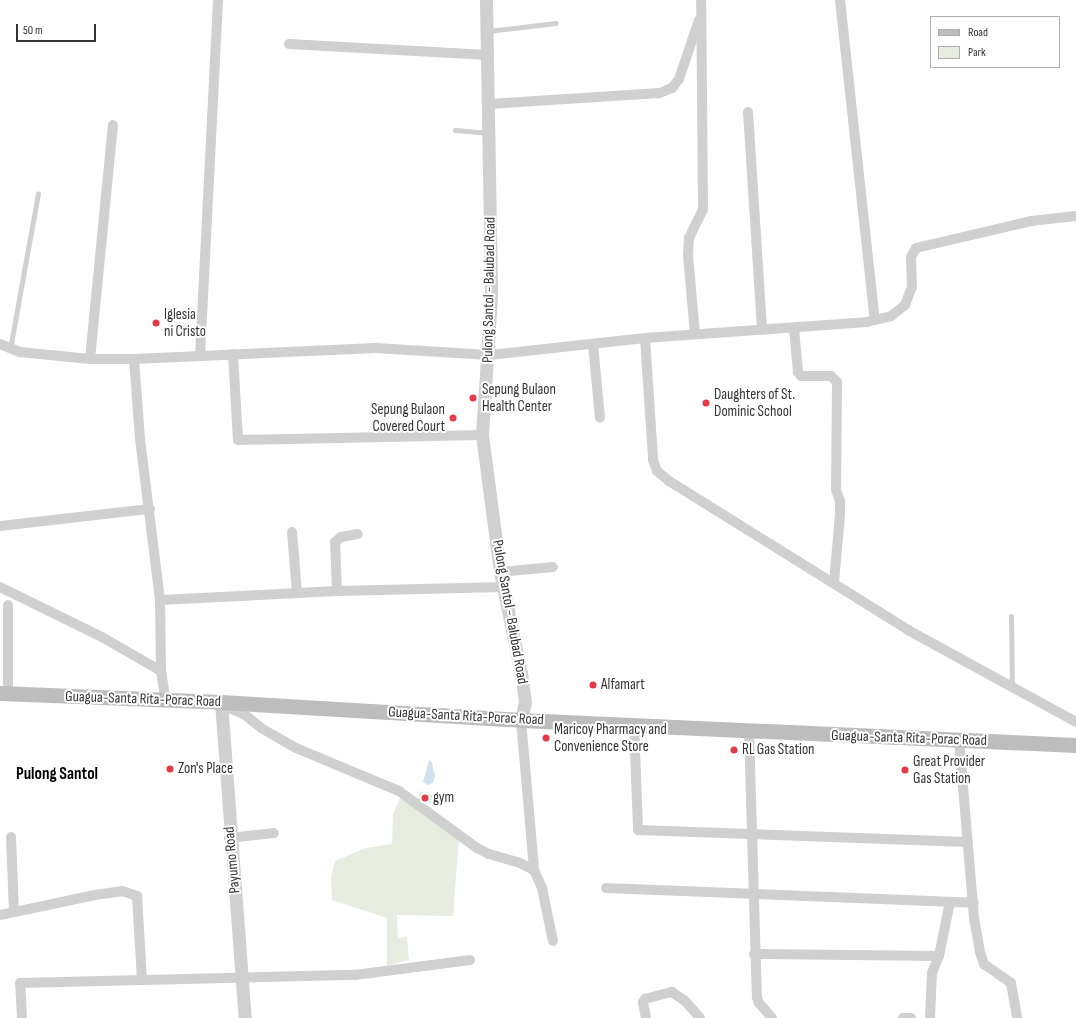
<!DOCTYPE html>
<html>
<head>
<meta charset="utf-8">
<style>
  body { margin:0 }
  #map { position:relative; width:1076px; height:1018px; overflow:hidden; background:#fff; font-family:"Sofia Sans Condensed",sans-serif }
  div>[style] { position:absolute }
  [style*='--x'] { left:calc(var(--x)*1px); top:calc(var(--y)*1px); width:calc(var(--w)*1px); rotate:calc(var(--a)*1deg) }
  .green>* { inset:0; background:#e6ecdf }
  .water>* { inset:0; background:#cfe2ee }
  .service>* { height:5px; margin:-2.5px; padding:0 2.5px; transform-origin:2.5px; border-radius:2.5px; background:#d0d0d0 }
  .minor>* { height:10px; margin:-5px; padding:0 5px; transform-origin:5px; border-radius:5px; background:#d0d0d0 }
  .tertiary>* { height:13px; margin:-6.5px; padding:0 6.5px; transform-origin:6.5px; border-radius:6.5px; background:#d0d0d0 }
  .secondary>* { height:15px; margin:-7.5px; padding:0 7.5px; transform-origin:7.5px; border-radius:7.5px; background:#bdbdbd }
  .dots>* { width:11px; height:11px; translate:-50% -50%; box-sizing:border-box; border:2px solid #fff; border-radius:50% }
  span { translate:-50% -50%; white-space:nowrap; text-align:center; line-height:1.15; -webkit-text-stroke:4px #fff; paint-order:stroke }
  .street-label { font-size:15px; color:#333 }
  .poi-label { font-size:15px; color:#333 }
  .left { translate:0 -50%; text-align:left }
  .right { translate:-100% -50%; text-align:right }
  .quarter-label { font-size:17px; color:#000; font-weight:700 }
  .legend { position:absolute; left:930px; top:16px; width:130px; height:52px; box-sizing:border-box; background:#fff; border:1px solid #adadad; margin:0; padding:5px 7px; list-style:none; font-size:12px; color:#333 }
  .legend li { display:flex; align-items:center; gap:8px; height:20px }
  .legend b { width:20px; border:1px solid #adadad }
  .scale { position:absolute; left:16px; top:24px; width:80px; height:18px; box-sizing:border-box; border:2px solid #333; border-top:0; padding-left:5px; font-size:12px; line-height:14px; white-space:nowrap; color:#333; -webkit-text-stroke:3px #fff; paint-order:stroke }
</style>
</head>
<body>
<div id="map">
  <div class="green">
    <i style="clip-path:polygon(420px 791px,433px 795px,430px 804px,417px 800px)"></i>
    <i style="clip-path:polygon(401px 795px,459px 838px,453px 916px,457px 916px,397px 915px,398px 938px,407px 937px,409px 960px,387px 966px,387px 918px,332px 900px,331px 877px,335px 861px,366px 848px,392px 844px,393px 815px)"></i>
  </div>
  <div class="water">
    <i style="clip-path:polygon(429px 760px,432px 763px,435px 776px,433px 783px,428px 785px,423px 782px)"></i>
  </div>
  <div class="service">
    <i style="--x:488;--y:31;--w:68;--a:-6.7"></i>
    <i style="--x:455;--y:130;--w:32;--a:5"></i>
    <i style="--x:10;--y:349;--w:158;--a:-79.8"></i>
    <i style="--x:1011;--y:616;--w:69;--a:89.2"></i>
  </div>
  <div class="minor">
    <i style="--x:840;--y:0;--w:322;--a:83.8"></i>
    <i style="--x:289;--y:44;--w:199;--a:3.2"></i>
    <i style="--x:489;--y:104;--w:171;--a:-3.7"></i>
    <i style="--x:660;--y:93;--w:13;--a:-23"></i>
    <i style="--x:672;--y:88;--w:11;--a:-52"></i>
    <i style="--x:679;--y:79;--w:62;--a:-71.3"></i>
    <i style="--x:748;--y:112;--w:218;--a:86.3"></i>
    <i style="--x:794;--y:329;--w:43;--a:84.7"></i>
    <i style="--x:798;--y:372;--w:5;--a:53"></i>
    <i style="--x:801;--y:376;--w:30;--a:0"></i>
    <i style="--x:831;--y:376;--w:8;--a:45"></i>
    <i style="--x:837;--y:382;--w:108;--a:90.5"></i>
    <i style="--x:836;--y:490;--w:12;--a:70"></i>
    <i style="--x:840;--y:501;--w:14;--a:90"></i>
    <i style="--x:840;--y:515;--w:67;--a:95.1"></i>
    <i style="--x:695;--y:334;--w:79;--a:-95.1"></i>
    <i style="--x:688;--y:255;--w:17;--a:-87"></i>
    <i style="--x:689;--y:238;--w:32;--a:-64"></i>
    <i style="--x:703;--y:209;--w:209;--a:-90.5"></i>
    <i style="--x:645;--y:338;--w:122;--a:86.2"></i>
    <i style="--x:653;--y:460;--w:12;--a:70"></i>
    <i style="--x:657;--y:471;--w:16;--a:40"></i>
    <i style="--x:669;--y:481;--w:282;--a:31.9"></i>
    <i style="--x:908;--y:630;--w:192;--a:28.7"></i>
    <i style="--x:0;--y:344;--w:22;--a:22"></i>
    <i style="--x:20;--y:352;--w:70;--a:5.7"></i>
    <i style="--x:90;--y:359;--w:44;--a:0"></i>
    <i style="--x:134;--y:359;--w:242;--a:-2.6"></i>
    <i style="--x:376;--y:348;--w:113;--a:3.5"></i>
    <i style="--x:489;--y:355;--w:157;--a:-6.2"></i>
    <i style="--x:645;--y:338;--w:222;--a:-4.1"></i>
    <i style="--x:866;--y:322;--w:26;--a:-13"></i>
    <i style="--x:891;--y:316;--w:18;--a:-38"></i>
    <i style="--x:905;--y:305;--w:19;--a:-69"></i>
    <i style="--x:912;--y:287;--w:30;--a:-92"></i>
    <i style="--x:911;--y:257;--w:10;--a:-61"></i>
    <i style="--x:916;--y:248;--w:118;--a:-13.2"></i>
    <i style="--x:1031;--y:221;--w:45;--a:-6.3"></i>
    <i style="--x:593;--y:344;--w:74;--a:84.6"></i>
    <i style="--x:233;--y:354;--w:86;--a:86.7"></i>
    <i style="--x:238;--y:440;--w:244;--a:-1.2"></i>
    <i style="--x:200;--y:356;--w:356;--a:-87.1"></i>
    <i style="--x:90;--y:359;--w:235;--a:-84.4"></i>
    <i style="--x:134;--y:359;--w:80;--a:85.7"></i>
    <i style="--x:140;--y:439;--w:162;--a:82.9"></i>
    <i style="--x:160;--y:600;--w:71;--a:89.2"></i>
    <i style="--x:161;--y:671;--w:30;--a:81"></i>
    <i style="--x:0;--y:526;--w:151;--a:-6.5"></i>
    <i style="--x:292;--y:532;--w:61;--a:85.3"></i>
    <i style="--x:500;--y:572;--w:53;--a:-5.4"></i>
    <i style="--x:0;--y:587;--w:114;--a:26.1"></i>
    <i style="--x:102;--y:637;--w:68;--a:30"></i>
    <i style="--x:337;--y:591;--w:49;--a:-92.3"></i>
    <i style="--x:335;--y:542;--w:8;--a:-40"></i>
    <i style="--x:341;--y:537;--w:17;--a:-10"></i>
    <i style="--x:160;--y:600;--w:177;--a:-2.9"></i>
    <i style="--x:337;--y:591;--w:167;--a:-1.4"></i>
    <i style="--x:8;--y:605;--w:88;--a:90"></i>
    <i style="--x:224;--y:706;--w:22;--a:22"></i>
    <i style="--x:244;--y:714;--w:22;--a:39"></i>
    <i style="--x:261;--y:728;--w:40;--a:29.7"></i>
    <i style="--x:296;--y:748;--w:112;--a:22.7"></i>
    <i style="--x:399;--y:791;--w:97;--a:36.2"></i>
    <i style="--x:477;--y:848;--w:13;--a:27"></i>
    <i style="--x:489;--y:854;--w:32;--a:16"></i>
    <i style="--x:520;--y:863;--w:16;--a:27"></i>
    <i style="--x:521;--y:720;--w:151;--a:85"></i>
    <i style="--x:534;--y:870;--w:20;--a:66"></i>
    <i style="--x:542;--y:888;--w:54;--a:78.3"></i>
    <i style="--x:634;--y:724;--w:106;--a:87.8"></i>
    <i style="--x:638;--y:830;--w:330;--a:2.1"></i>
    <i style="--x:749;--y:731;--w:266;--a:88.3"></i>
    <i style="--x:757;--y:997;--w:6;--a:72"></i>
    <i style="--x:759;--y:1003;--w:20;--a:49"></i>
    <i style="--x:959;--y:739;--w:180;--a:85.2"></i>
    <i style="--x:974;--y:918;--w:35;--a:80"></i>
    <i style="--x:980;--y:952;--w:13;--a:72"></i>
    <i style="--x:984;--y:964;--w:33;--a:35"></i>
    <i style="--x:1011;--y:983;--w:36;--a:80"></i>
    <i style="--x:11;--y:837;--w:75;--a:87.7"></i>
    <i style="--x:229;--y:838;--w:45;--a:-6.3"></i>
    <i style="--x:606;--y:888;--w:368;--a:2.3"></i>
    <i style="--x:0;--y:915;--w:97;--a:-11.9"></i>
    <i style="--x:95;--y:895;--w:27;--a:-8"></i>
    <i style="--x:122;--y:891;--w:16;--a:18"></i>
    <i style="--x:137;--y:896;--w:83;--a:86.6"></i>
    <i style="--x:754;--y:954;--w:185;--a:0.6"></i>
    <i style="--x:22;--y:1018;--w:35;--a:-93"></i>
    <i style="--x:20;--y:983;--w:335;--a:-1.4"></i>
    <i style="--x:355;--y:975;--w:116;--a:-7.4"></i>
    <i style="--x:646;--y:1018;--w:16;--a:-101"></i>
    <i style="--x:643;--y:1002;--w:4;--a:-56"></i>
    <i style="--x:645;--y:999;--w:28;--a:-15"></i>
    <i style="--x:672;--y:992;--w:14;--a:34"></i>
    <i style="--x:684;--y:1000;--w:24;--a:48"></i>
    <i style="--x:903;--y:1018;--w:8;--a:0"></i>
    <i style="--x:930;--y:1018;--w:45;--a:-87.5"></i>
    <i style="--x:932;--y:973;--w:18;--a:-68"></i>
    <i style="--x:939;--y:956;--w:55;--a:-78.5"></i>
  </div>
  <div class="tertiary">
    <i style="--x:486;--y:0;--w:296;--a:89"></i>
    <i style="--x:491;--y:296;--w:139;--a:93.7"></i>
    <i style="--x:482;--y:435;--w:138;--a:82.5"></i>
    <i style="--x:500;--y:572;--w:103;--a:78.3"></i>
    <i style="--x:521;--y:673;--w:29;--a:82"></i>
    <i style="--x:525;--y:702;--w:18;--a:103"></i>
    <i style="--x:221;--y:702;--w:317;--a:85.7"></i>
  </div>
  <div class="secondary">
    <i style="--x:0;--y:693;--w:221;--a:2.3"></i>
    <i style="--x:221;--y:702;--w:301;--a:3.4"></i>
    <i style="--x:521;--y:720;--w:556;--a:2.58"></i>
  </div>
  <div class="dots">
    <i style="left:156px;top:323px;background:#e63946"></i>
    <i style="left:473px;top:398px;background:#e63946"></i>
    <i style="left:706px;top:403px;background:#e63946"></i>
    <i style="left:453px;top:418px;background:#e63946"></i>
    <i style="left:593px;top:685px;background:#e63946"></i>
    <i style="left:546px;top:738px;background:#e63946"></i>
    <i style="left:734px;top:750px;background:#e63946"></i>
    <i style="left:170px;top:769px;background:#e63946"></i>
    <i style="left:905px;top:770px;background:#e63946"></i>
    <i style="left:425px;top:798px;background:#e63946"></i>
  </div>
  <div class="street-label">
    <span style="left:489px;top:290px;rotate:-89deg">Pulong Santol - Balubad Road</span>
    <span style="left:510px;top:612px;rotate:80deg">Pulong Santol - Balubad Road</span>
    <span style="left:143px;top:699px;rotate:2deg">Guagua-Santa Rita-Porac Road</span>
    <span style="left:466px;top:716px;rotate:3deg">Guagua-Santa Rita-Porac Road</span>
    <span style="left:909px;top:738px;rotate:2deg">Guagua-Santa Rita-Porac Road</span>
    <span style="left:232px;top:860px;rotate:-95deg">Payumo Road</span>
  </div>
  <div class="poi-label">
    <span class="left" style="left:164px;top:323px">Iglesia<br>ni Cristo</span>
    <span class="left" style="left:482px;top:398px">Sepung Bulaon<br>Health Center</span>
    <span class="left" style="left:714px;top:403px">Daughters of St.<br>Dominic School</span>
    <span class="right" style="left:445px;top:418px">Sepung Bulaon<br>Covered Court</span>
    <span class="left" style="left:601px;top:685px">Alfamart</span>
    <span class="left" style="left:554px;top:738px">Maricoy Pharmacy and<br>Convenience Store</span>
    <span class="left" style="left:742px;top:750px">RL Gas Station</span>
    <span class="left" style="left:913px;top:770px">Great Provider<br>Gas Station</span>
    <span class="left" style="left:178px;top:769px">Zon's Place</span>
    <span class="left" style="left:433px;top:798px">gym</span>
  </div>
  <div class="quarter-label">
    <span style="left:57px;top:775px">Pulong Santol</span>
  </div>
  <ul class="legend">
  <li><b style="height:5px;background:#bdbdbd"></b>Road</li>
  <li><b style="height:11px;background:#e6ecdf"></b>Park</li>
  </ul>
  <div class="scale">50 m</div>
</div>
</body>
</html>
